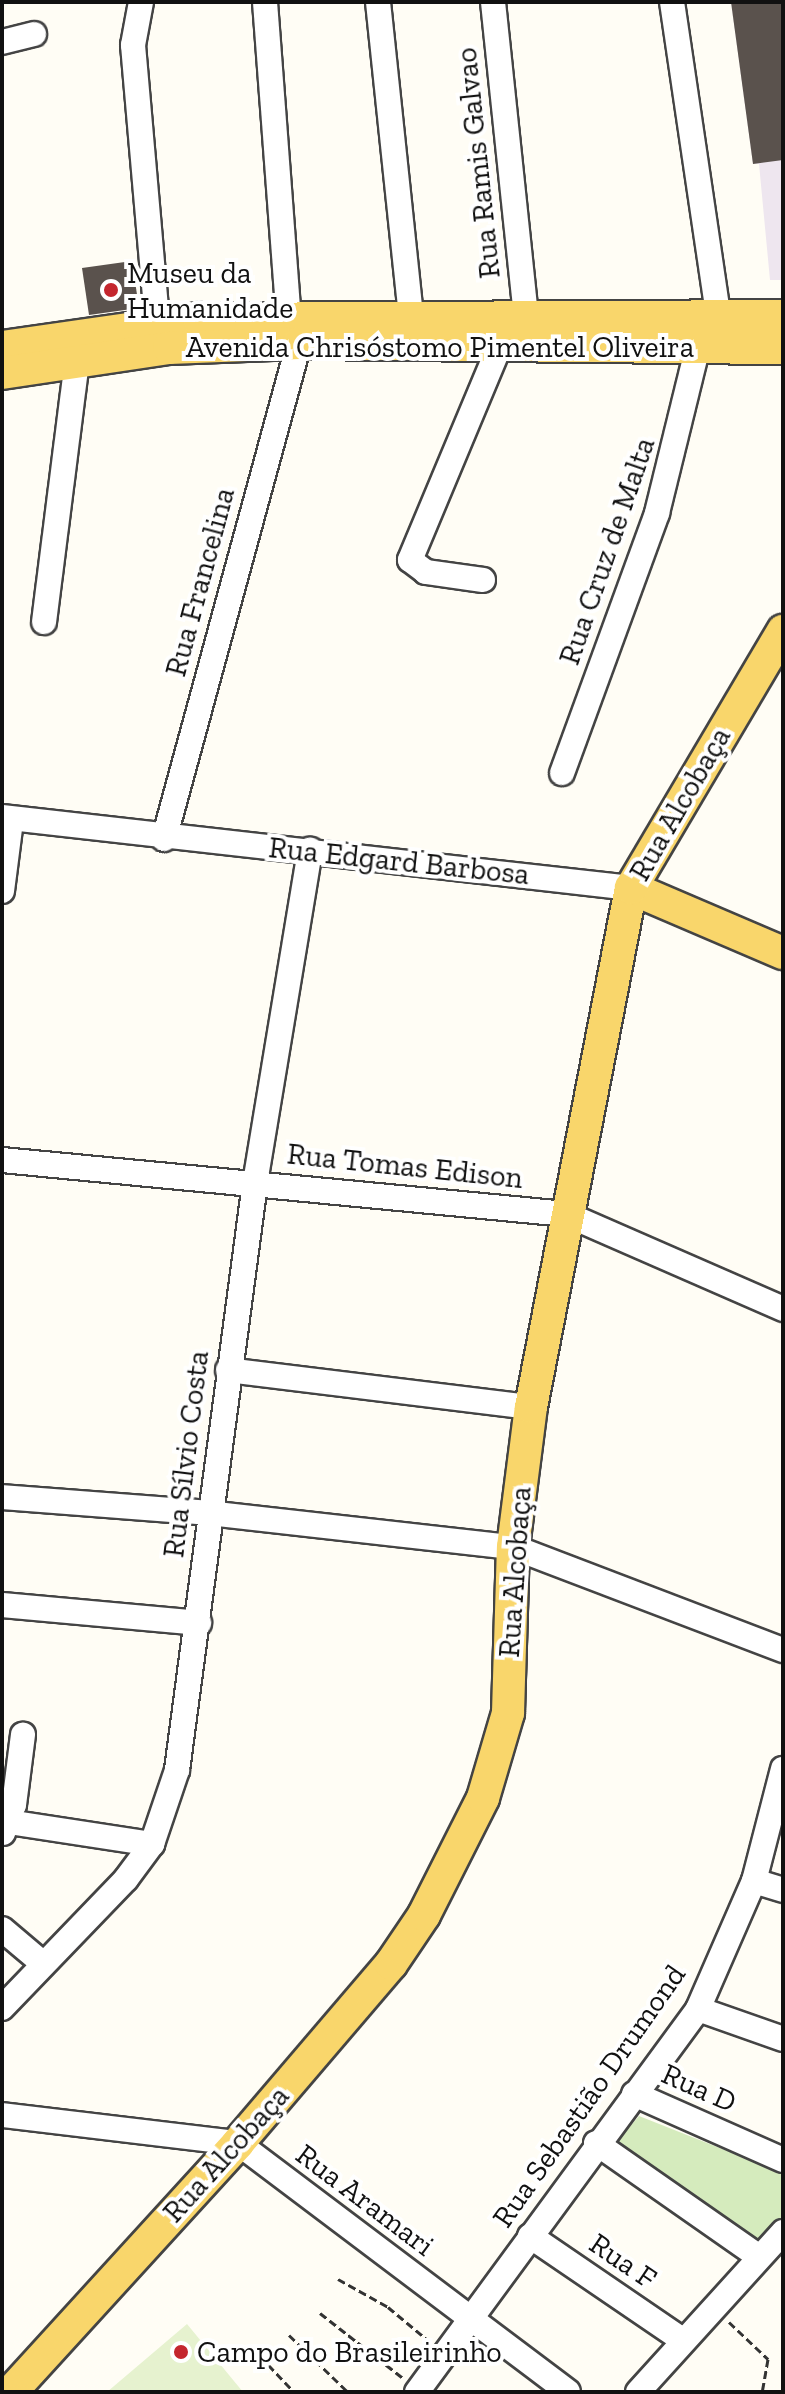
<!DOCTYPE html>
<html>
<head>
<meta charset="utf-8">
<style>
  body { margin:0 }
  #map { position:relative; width:785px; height:2394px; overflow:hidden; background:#fffdf5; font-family:"Zilla Slab",serif }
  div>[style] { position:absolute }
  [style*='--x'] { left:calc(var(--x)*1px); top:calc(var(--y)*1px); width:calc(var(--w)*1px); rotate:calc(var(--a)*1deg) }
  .industrial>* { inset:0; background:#eee6ef }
  .green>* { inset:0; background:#d5ebbd }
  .pitch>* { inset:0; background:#e6f2cf }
  .building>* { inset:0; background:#5a524d }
  .path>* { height:3px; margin-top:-1.5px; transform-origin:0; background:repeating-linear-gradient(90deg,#333 0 8px,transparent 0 12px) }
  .roads { filter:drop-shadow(2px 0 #444) drop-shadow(-2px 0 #444) drop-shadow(0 2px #444) drop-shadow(0 -2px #444) }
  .minor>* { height:24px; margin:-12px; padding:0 12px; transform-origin:12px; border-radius:12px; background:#fff }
  .major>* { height:32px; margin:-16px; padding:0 16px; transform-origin:16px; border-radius:16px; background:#f9d66b }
  .dots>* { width:22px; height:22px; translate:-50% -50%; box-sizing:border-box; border:4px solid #fff; border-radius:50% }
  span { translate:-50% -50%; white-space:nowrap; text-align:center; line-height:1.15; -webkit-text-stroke:8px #fff; paint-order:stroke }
  .street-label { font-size:30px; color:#111 }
  .poi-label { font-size:30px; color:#111 }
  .left { translate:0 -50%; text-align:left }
  .frame { position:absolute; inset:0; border:4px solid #111; pointer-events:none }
</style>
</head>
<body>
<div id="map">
  <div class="industrial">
    <i style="clip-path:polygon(731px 2px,783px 2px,783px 280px,770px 280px,759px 164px,753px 164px)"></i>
  </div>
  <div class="green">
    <i style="clip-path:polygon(639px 2116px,783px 2173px,783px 2221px,758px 2245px,621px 2147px,618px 2140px)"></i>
  </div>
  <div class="pitch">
    <i style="clip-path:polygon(187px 2324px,243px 2392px,107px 2392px)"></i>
  </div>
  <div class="building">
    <i style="clip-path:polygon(731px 2px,783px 2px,783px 160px,753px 164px)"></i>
    <i style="clip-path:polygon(132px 261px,139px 308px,89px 315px,82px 268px)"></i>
  </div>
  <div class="path">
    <i style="--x:338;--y:2279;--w:57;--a:29.2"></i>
    <i style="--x:388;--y:2307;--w:53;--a:39.7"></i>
    <i style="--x:320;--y:2313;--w:105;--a:38.1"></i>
    <i style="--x:729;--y:2322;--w:54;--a:43.5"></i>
    <i style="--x:768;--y:2359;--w:34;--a:100"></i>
    <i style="--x:289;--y:2335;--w:82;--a:44"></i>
    <i style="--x:260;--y:2356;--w:50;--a:46.6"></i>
  </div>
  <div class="roads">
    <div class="minor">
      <i style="--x:141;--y:2;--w:44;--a:100.5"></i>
      <i style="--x:133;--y:45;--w:278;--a:85"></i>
      <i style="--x:265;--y:2;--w:317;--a:85.7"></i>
      <i style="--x:378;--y:2;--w:317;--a:84"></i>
      <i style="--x:493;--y:2;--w:317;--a:84"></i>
      <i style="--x:672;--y:2;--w:316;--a:81.6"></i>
      <i style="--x:2;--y:42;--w:33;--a:-14"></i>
      <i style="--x:483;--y:580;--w:58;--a:-172"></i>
      <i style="--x:426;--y:572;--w:20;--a:-143"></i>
      <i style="--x:410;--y:560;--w:233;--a:-67.3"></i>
      <i style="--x:44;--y:622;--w:263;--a:-82.8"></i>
      <i style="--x:562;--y:773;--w:277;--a:-69.9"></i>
      <i style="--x:657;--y:513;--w:172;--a:-76.2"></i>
      <i style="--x:2;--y:817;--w:633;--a:6.44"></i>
      <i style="--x:164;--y:839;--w:514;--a:-74.77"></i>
      <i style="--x:2;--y:891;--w:71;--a:-82.7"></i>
      <i style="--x:2;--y:1160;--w:567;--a:5.47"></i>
      <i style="--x:566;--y:1214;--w:237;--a:23.6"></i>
      <i style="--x:228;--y:1370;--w:305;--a:7"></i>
      <i style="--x:2;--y:1497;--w:207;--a:4.4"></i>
      <i style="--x:208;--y:1513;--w:307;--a:6.4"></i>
      <i style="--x:513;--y:1547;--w:289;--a:20.9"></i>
      <i style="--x:2;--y:1605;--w:198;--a:5.2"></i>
      <i style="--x:2;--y:1821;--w:152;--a:8.7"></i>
      <i style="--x:3;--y:1833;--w:30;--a:-69"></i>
      <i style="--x:14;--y:1805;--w:71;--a:-82.7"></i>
      <i style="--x:754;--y:1881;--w:30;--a:17"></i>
      <i style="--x:2;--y:1929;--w:51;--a:40.2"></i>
      <i style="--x:2;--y:2008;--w:179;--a:-46.1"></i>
      <i style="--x:126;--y:1879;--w:44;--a:-53.4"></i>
      <i style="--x:152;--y:1844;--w:78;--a:-71.3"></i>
      <i style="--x:177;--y:1770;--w:592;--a:-82.43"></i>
      <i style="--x:255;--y:1183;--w:338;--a:-80.6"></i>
      <i style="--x:698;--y:2009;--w:90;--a:19.4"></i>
      <i style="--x:634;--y:2094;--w:163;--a:23.9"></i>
      <i style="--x:2;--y:2115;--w:238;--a:6.8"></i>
      <i style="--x:238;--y:2143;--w:413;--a:37"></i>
      <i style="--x:596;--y:2143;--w:198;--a:34.9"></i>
      <i style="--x:530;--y:2236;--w:183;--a:34.3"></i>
      <i style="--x:417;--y:2392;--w:475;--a:-53.7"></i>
      <i style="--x:698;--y:2009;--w:140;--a:-66.4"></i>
      <i style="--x:754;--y:1881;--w:116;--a:-75.5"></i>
      <i style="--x:638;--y:2392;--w:216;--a:-47.8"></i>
    </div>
    <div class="major">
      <i style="--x:2;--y:347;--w:199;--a:-8.1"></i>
      <i style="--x:199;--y:319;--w:584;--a:-0.29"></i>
      <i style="--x:2;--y:373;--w:169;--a:-8.5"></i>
      <i style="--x:169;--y:348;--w:130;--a:-2.2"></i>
      <i style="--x:299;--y:343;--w:484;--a:0.6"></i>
      <i style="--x:631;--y:888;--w:165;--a:23.2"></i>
      <i style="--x:11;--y:2392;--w:337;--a:-47.6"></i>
      <i style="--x:238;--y:2143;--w:235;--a:-49.5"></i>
      <i style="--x:391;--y:1964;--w:59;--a:-56"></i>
      <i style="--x:424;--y:1915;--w:131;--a:-63.2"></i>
      <i style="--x:483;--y:1798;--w:89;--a:-73.6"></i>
      <i style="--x:508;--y:1713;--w:166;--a:-88.3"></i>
      <i style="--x:513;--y:1547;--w:141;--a:-82.7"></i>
      <i style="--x:531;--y:1407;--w:529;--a:-79.09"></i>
      <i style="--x:631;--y:888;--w:299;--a:-59.4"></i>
    </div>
  </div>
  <div class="dots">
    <i style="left:111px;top:290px;background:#c4262e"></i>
    <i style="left:181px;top:2352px;background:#c4262e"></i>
  </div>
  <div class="street-label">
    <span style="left:478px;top:163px;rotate:-96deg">Rua Ramis Galvao</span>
    <span style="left:440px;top:347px">Avenida Chrisóstomo Pimentel Oliveira</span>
    <span style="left:607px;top:551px;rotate:-71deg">Rua Cruz de Malta</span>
    <span style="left:200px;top:582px;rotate:-75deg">Rua Francelina</span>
    <span style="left:680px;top:804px;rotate:-60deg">Rua Alcobaça</span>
    <span style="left:399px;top:861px;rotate:6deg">Rua Edgard Barbosa</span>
    <span style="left:405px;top:1166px;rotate:6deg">Rua Tomas Edison</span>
    <span style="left:186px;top:1454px;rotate:-83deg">Rua Sílvio Costa</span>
    <span style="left:515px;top:1572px;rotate:-86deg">Rua Alcobaça</span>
    <span style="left:699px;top:2088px;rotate:24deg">Rua D</span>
    <span style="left:589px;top:2096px;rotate:-55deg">Rua Sebastião Drumond</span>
    <span style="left:226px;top:2154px;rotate:-48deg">Rua Alcobaça</span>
    <span style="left:365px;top:2200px;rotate:37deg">Rua Aramari</span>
    <span style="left:623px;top:2261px;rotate:34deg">Rua F</span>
  </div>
  <div class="poi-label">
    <span class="left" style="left:127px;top:290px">Museu da<br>Humanidade</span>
    <span class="left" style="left:197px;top:2352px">Campo do Brasileirinho</span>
  </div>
  <div class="frame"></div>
</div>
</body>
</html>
